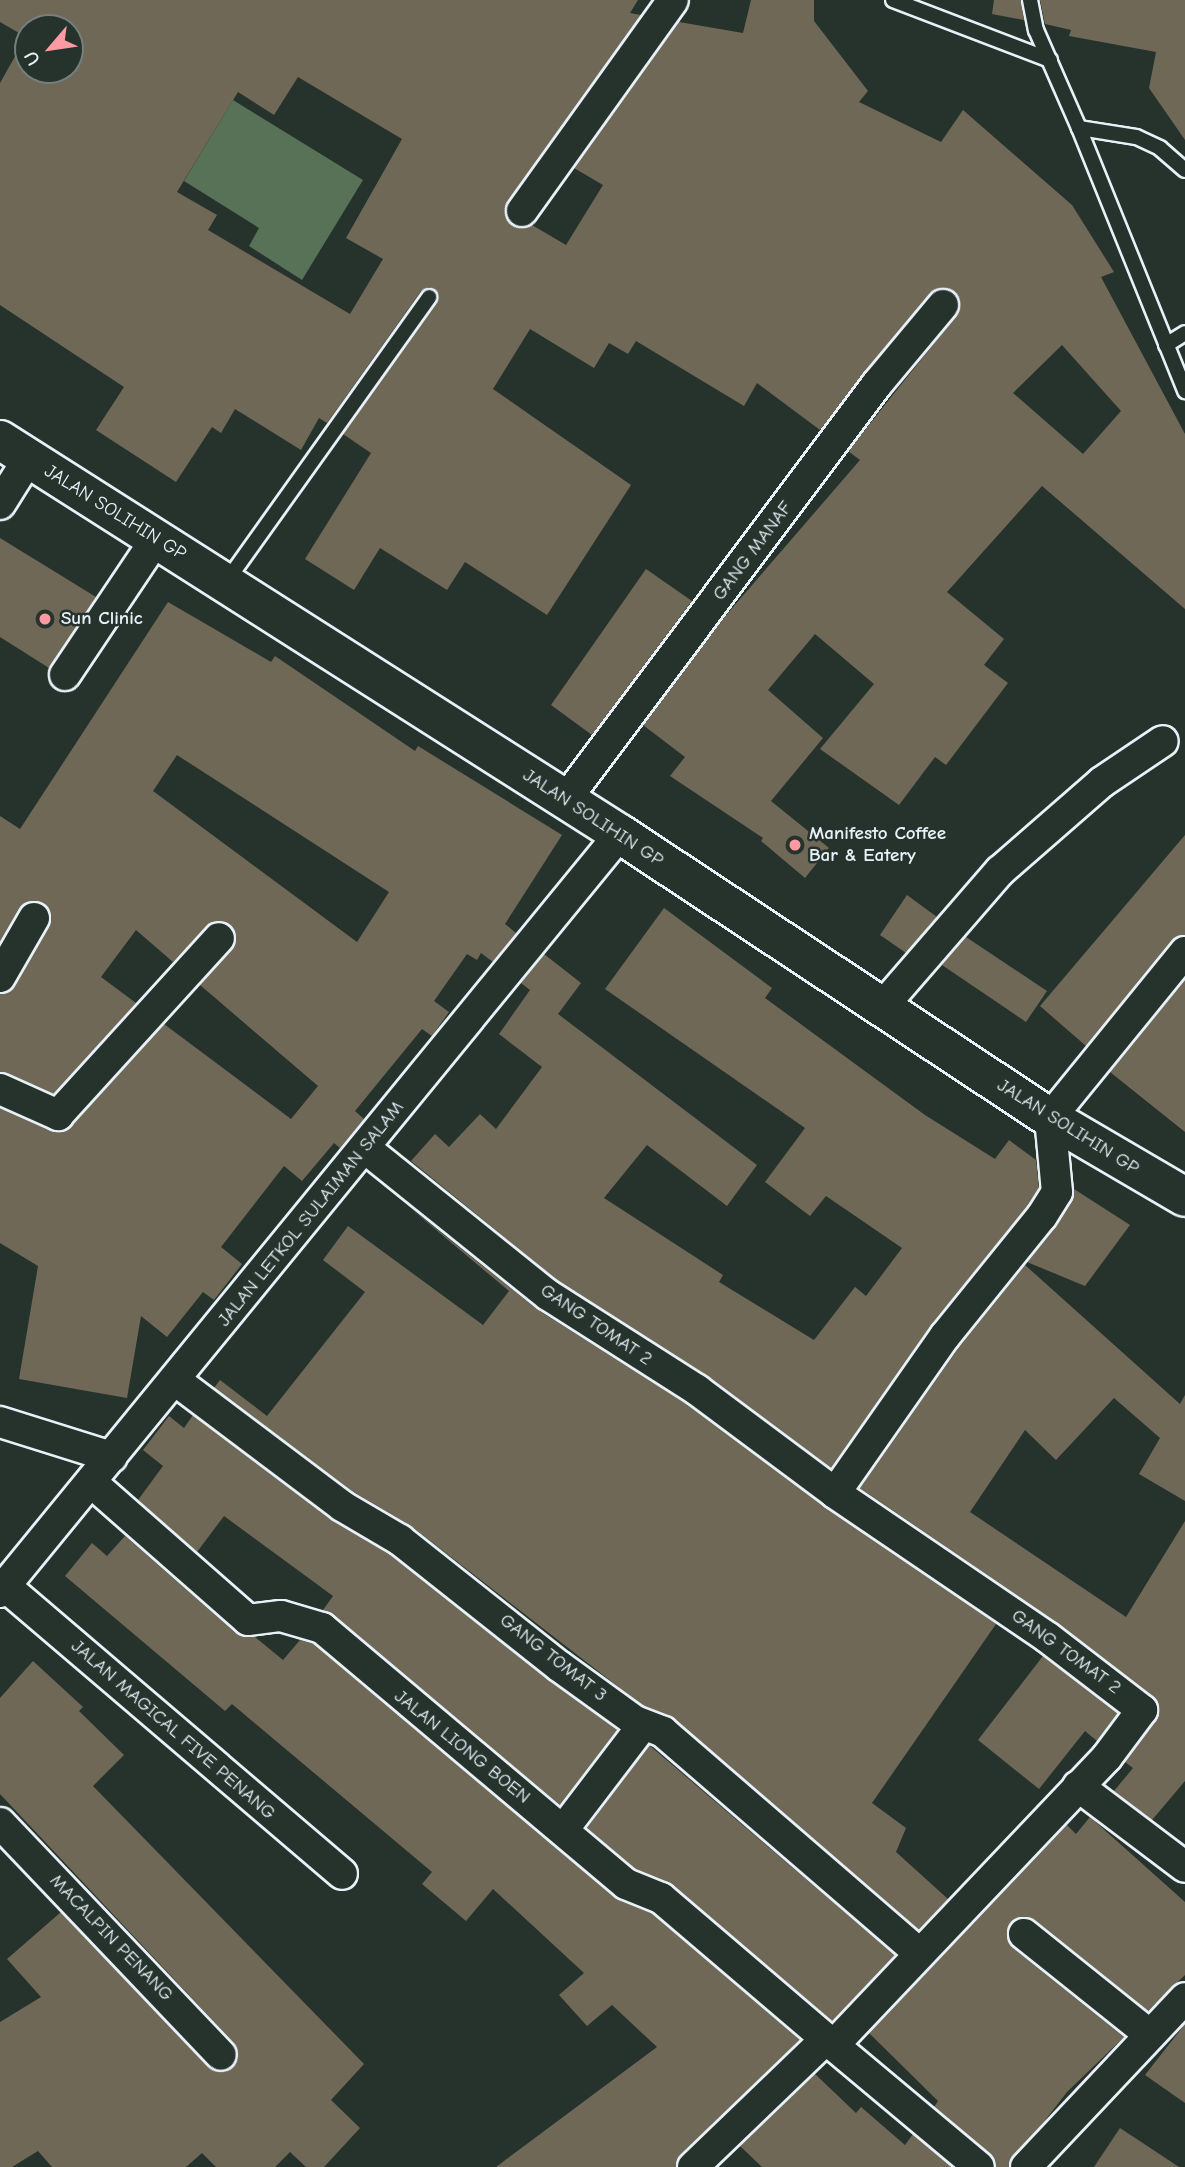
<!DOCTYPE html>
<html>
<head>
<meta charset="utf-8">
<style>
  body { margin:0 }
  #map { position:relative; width:1185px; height:2167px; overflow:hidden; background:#26332d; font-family:"Comic Neue",sans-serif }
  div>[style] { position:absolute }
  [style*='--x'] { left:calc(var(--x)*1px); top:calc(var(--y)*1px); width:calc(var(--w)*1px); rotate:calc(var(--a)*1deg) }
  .green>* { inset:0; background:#587257 }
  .building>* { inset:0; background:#6f6857 }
  .roads { filter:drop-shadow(2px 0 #e8f1f8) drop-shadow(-2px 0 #e8f1f8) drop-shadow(0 2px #e8f1f8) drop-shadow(0 -2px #e8f1f8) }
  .lane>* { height:14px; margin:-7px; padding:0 7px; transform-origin:7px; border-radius:7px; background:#26332d }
  .street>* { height:30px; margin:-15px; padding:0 15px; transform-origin:15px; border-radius:15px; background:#26332d }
  .secondary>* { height:38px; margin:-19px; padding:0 19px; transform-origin:19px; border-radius:19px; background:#26332d }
  .dots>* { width:19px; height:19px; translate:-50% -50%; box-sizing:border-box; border:4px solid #26332d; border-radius:50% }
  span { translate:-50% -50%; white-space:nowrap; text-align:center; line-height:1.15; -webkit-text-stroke:5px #26332d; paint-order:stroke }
  .street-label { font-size:19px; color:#e8f1f8 }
  .poi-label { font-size:19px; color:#e8f1f8; font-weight:700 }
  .left { translate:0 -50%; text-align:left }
  .north { position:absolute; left:14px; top:14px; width:70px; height:70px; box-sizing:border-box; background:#26332d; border:2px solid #747f7e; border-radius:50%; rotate:241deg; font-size:19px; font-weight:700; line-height:28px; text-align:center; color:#e8f1f8 }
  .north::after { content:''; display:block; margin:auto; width:24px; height:32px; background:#ff9aa2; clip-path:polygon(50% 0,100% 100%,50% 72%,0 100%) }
</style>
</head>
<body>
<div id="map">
  <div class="green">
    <i style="clip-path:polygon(233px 100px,363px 180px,302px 280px,249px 246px,259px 228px,184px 181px)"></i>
  </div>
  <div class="building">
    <i style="clip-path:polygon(evenodd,0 0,638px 0,630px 13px,641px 15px,505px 209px,512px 226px,532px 225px,566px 245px,603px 185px,574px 168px,679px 22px,743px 33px,751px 0,814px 0,814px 21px,868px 91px,859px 102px,941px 142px,963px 110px,1072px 205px,1114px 272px,1101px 277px,1185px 434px,1185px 609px,1042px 486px,947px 592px,1004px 639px,984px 665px,1008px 683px,946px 765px,935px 757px,899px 805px,820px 749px,874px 684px,815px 634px,768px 690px,823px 738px,771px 801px,829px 848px,805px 878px,761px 841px,763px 838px,670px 776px,685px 757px,643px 725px,721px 621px,860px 460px,848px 451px,956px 316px,960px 307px,955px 292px,945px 288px,930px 294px,820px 430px,757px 383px,744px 406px,636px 341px,628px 354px,609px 343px,594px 368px,530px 329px,493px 389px,631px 485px,547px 615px,465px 562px,447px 590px,380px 548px,354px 590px,305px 559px,371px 453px,343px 434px,437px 303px,437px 292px,429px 287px,421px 291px,327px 423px,319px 418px,301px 450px,235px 409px,221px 433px,212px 427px,176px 482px,96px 430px,124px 387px,0 305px,0 83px,26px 37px,0 22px,0 0,28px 28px,70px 28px,70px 70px,28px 70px,28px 28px,0 0,298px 77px,402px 139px,346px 238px,383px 259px,350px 314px,208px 230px,217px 215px,177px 192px,238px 92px,274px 115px,298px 77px,0 0,1062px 345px,1121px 411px,1083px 454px,1013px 393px,1062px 345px)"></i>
    <i style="clip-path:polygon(994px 0,1021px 0,1024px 20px,992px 14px)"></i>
    <i style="clip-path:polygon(1040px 0,1185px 0,1185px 140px,1149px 88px,1156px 52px,1069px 36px,1071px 30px,1045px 24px)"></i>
    <i style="clip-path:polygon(0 538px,96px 597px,49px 668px,0 637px)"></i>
    <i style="clip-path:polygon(646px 569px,692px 601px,592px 735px,551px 705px)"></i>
    <i style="clip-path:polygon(evenodd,168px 602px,271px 662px,275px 656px,415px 751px,418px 746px,562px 835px,505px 924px,516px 933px,493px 962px,481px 953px,477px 960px,467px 954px,434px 1001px,449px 1012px,432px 1036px,422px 1029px,355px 1111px,364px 1119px,340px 1148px,334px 1143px,302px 1181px,284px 1166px,221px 1247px,242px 1264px,214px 1300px,203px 1292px,167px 1337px,141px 1316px,127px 1398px,19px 1379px,38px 1266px,0 1243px,0 1108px,62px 1132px,164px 1024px,291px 1119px,318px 1086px,200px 985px,236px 942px,235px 932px,222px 921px,207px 926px,173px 962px,136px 930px,101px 977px,136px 1003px,54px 1094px,0 1072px,0 994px,15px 986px,51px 919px,43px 903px,26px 903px,0 942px,0 816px,20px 829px,168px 602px,177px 755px,389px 892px,357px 942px,153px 791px,177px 755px)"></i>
    <i style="clip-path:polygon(1185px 835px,1185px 935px,1171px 941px,1086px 1046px,1040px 1006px)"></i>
    <i style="clip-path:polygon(907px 895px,937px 917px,906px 953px,880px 935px)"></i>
    <i style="clip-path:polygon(664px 908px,772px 988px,765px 998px,925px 1115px,995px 1159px,1009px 1140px,1036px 1160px,1039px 1188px,1028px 1206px,931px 1325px,831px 1468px,706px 1375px,558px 1281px,411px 1161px,435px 1134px,449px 1147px,480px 1114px,496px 1129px,542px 1067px,499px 1034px,530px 990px,521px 983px,544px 954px,581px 983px,558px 1014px,757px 1165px,727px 1206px,647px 1145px,604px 1198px,723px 1275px,719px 1282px,814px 1340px,855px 1287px,866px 1296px,902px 1248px,826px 1196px,810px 1216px,765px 1182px,805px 1128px,605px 989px)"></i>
    <i style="clip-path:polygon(966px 937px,1047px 991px,1026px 1022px,942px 965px)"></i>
    <i style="clip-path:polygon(1185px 980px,1185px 1132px,1110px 1072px)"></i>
    <i style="clip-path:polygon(1074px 1189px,1130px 1225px,1085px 1286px,1027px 1262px,1057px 1225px)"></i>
    <i style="clip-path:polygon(410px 1208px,538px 1310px,687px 1404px,996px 1624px,872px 1803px,906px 1828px,896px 1852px,948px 1899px,919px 1930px,674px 1719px,643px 1706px,411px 1526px,352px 1491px,214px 1388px,220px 1380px,267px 1416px,365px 1292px,323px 1260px,348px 1226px,483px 1325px,509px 1291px)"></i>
    <i style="clip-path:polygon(1025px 1265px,1180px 1404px,1185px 1395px,1185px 1501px,1139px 1474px,1160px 1438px,1114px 1398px,1056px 1460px,1025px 1430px,970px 1512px,1126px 1617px,1185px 1521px,1185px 1781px,1152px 1820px,1114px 1791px,1133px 1768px,1125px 1762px,1156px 1720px,1153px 1697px,1057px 1623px,860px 1488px,959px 1347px)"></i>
    <i style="clip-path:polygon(193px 1415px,332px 1520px,390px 1554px,617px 1730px,560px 1805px,323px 1610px,333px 1596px,224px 1516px,197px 1552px,138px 1500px,163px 1466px,143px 1450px,169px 1416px,184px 1428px)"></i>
    <i style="clip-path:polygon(125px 1536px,236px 1633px,255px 1637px,283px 1660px,300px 1640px,314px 1644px,615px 1897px,652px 1913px,800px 2040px,681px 2154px,676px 2167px,496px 2167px,657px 2047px,612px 2005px,587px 2026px,559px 1995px,584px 1973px,493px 1889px,466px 1921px,422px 1884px,432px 1872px,232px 1704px,225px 1711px,65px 1576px,92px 1543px,107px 1556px)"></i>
    <i style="clip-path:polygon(1043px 1656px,1118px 1713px,1097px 1741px,1085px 1731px,1039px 1789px,978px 1740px)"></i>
    <i style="clip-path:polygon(33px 1661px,83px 1707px,79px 1711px,124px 1755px,93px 1786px,364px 2064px,331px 2100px,360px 2128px,324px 2167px,306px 2167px,290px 2152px,275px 2167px,216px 2167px,202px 2153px,186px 2167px,52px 2167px,38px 2151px,12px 2167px,0 2167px,0 2022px,41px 1997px,7px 1959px,61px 1912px,209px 2068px,226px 2072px,238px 2059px,234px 2043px,0 1794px,0 1698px)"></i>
    <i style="clip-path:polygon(649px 1745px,895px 1955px,832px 2021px,672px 1885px,635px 1869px,587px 1828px)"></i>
    <i style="clip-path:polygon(1090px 1817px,1185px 1902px,1185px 1975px,1148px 2011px,1035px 1920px,1026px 1917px,1011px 1923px,1007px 1932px,1013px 1948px,1124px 2037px,1067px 2092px,1009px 2167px,996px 2167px,990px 2154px,934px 2107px,938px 2101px,869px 2033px,1067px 1825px,1076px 1834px)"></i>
    <i style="clip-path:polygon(1185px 2024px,1185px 2103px,1145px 2075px)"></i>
    <i style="clip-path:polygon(815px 2074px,856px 2113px,861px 2107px,905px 2145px,913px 2134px,952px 2167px,762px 2167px,740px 2146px)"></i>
    <i style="clip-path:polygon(1120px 2128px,1179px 2167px,1094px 2167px)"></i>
  </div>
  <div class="roads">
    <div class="lane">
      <i style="--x:893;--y:0;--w:168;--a:20.9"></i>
      <i style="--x:1030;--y:0;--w:31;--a:79"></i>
      <i style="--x:1036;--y:30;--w:107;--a:66.3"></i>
      <i style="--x:1185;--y:170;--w:33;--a:-139"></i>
      <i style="--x:1160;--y:148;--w:26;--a:-155"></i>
      <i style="--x:1136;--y:137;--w:58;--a:-171"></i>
      <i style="--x:1079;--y:128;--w:284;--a:68"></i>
      <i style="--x:1166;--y:345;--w:22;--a:-32"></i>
      <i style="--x:226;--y:582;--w:350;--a:-54.5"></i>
    </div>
    <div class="street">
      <i style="--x:522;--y:211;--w:259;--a:-54.4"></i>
      <i style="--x:0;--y:504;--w:54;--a:-57.8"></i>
      <i style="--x:65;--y:675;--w:164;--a:-56.2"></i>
      <i style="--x:566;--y:799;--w:519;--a:-53.15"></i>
      <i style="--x:877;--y:384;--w:103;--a:-50.1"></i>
      <i style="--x:0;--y:977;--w:68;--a:-60"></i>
      <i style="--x:882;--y:1007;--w:180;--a:-49.1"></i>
      <i style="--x:1000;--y:871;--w:135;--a:-41.1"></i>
      <i style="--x:1102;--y:782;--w:73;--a:-33.9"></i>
      <i style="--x:0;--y:1089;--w:64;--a:24.1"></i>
      <i style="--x:58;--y:1115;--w:239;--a:-47.7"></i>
      <i style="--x:365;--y:1148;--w:235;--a:38.8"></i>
      <i style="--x:548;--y:1295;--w:177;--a:32.5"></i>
      <i style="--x:697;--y:1390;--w:172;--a:36.7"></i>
      <i style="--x:835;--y:1493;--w:256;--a:34.2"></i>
      <i style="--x:1047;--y:1637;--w:120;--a:37.5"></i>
      <i style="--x:1142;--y:1710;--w:59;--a:126.7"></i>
      <i style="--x:1107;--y:1757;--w:397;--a:133.5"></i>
      <i style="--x:175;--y:1380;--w:209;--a:37"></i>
      <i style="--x:342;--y:1506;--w:67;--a:30.4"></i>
      <i style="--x:400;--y:1540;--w:203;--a:38.4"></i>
      <i style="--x:559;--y:1666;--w:94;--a:35.9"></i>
      <i style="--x:635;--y:1721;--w:30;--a:21"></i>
      <i style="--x:663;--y:1732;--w:337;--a:40.8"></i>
      <i style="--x:0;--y:1422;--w:117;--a:17.4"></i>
      <i style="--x:91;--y:1482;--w:209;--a:41.3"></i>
      <i style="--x:248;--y:1620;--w:33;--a:-7"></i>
      <i style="--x:281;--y:1616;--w:43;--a:16.3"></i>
      <i style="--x:322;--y:1628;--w:397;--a:40.1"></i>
      <i style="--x:626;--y:1884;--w:38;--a:22"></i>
      <i style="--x:661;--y:1898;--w:217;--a:40.5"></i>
      <i style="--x:835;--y:1493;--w:192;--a:-55"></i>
      <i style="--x:945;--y:1336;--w:154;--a:-51.1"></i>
      <i style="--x:1042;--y:1216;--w:28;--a:-58"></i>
      <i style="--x:1057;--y:1192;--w:74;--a:-95.4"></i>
      <i style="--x:1050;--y:1118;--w:214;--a:-50.9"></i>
      <i style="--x:5;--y:1586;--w:443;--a:40.5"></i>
      <i style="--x:0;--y:1592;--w:979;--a:-50.72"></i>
      <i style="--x:1078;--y:1786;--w:134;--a:37.1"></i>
      <i style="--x:0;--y:1823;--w:320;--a:46.4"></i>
      <i style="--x:563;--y:1830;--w:132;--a:-52.7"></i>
      <i style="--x:1024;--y:1934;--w:161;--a:38.7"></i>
      <i style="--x:693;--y:2167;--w:185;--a:-43.9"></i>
      <i style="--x:826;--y:2039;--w:199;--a:39.9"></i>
      <i style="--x:1026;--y:2167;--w:232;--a:-46.7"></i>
    </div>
    <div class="secondary">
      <i style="--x:0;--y:440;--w:735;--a:32.44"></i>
      <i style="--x:620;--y:834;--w:515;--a:33.44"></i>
      <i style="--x:1050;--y:1118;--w:156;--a:30.3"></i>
    </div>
  </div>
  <div class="dots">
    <i style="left:45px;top:619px;background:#ff9aa2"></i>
    <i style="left:795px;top:845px;background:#ff9aa2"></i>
  </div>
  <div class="street-label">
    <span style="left:115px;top:513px;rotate:32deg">JALAN SOLIHIN GP</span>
    <span style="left:753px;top:551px;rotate:-53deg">GANG MANAF</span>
    <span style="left:593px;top:818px;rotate:33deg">JALAN SOLIHIN GP</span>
    <span style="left:1068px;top:1127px;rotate:32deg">JALAN SOLIHIN GP</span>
    <span style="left:311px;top:1214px;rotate:-51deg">JALAN LETKOL SULAIMAN SALAM</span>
    <span style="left:596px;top:1325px;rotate:34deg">GANG TOMAT 2</span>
    <span style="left:1066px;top:1652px;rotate:36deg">GANG TOMAT 2</span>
    <span style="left:553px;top:1658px;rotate:38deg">GANG TOMAT 3</span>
    <span style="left:173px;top:1730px;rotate:41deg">JALAN MAGICAL FIVE PENANG</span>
    <span style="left:462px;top:1747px;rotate:39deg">JALAN LIONG BOEN</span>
    <span style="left:111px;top:1938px;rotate:46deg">MACALPIN PENANG</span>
  </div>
  <div class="poi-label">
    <span class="left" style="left:61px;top:619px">Sun Clinic</span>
    <span class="left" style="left:809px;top:845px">Manifesto Coffee<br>Bar &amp; Eatery</span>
  </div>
  <div class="north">U</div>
</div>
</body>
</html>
